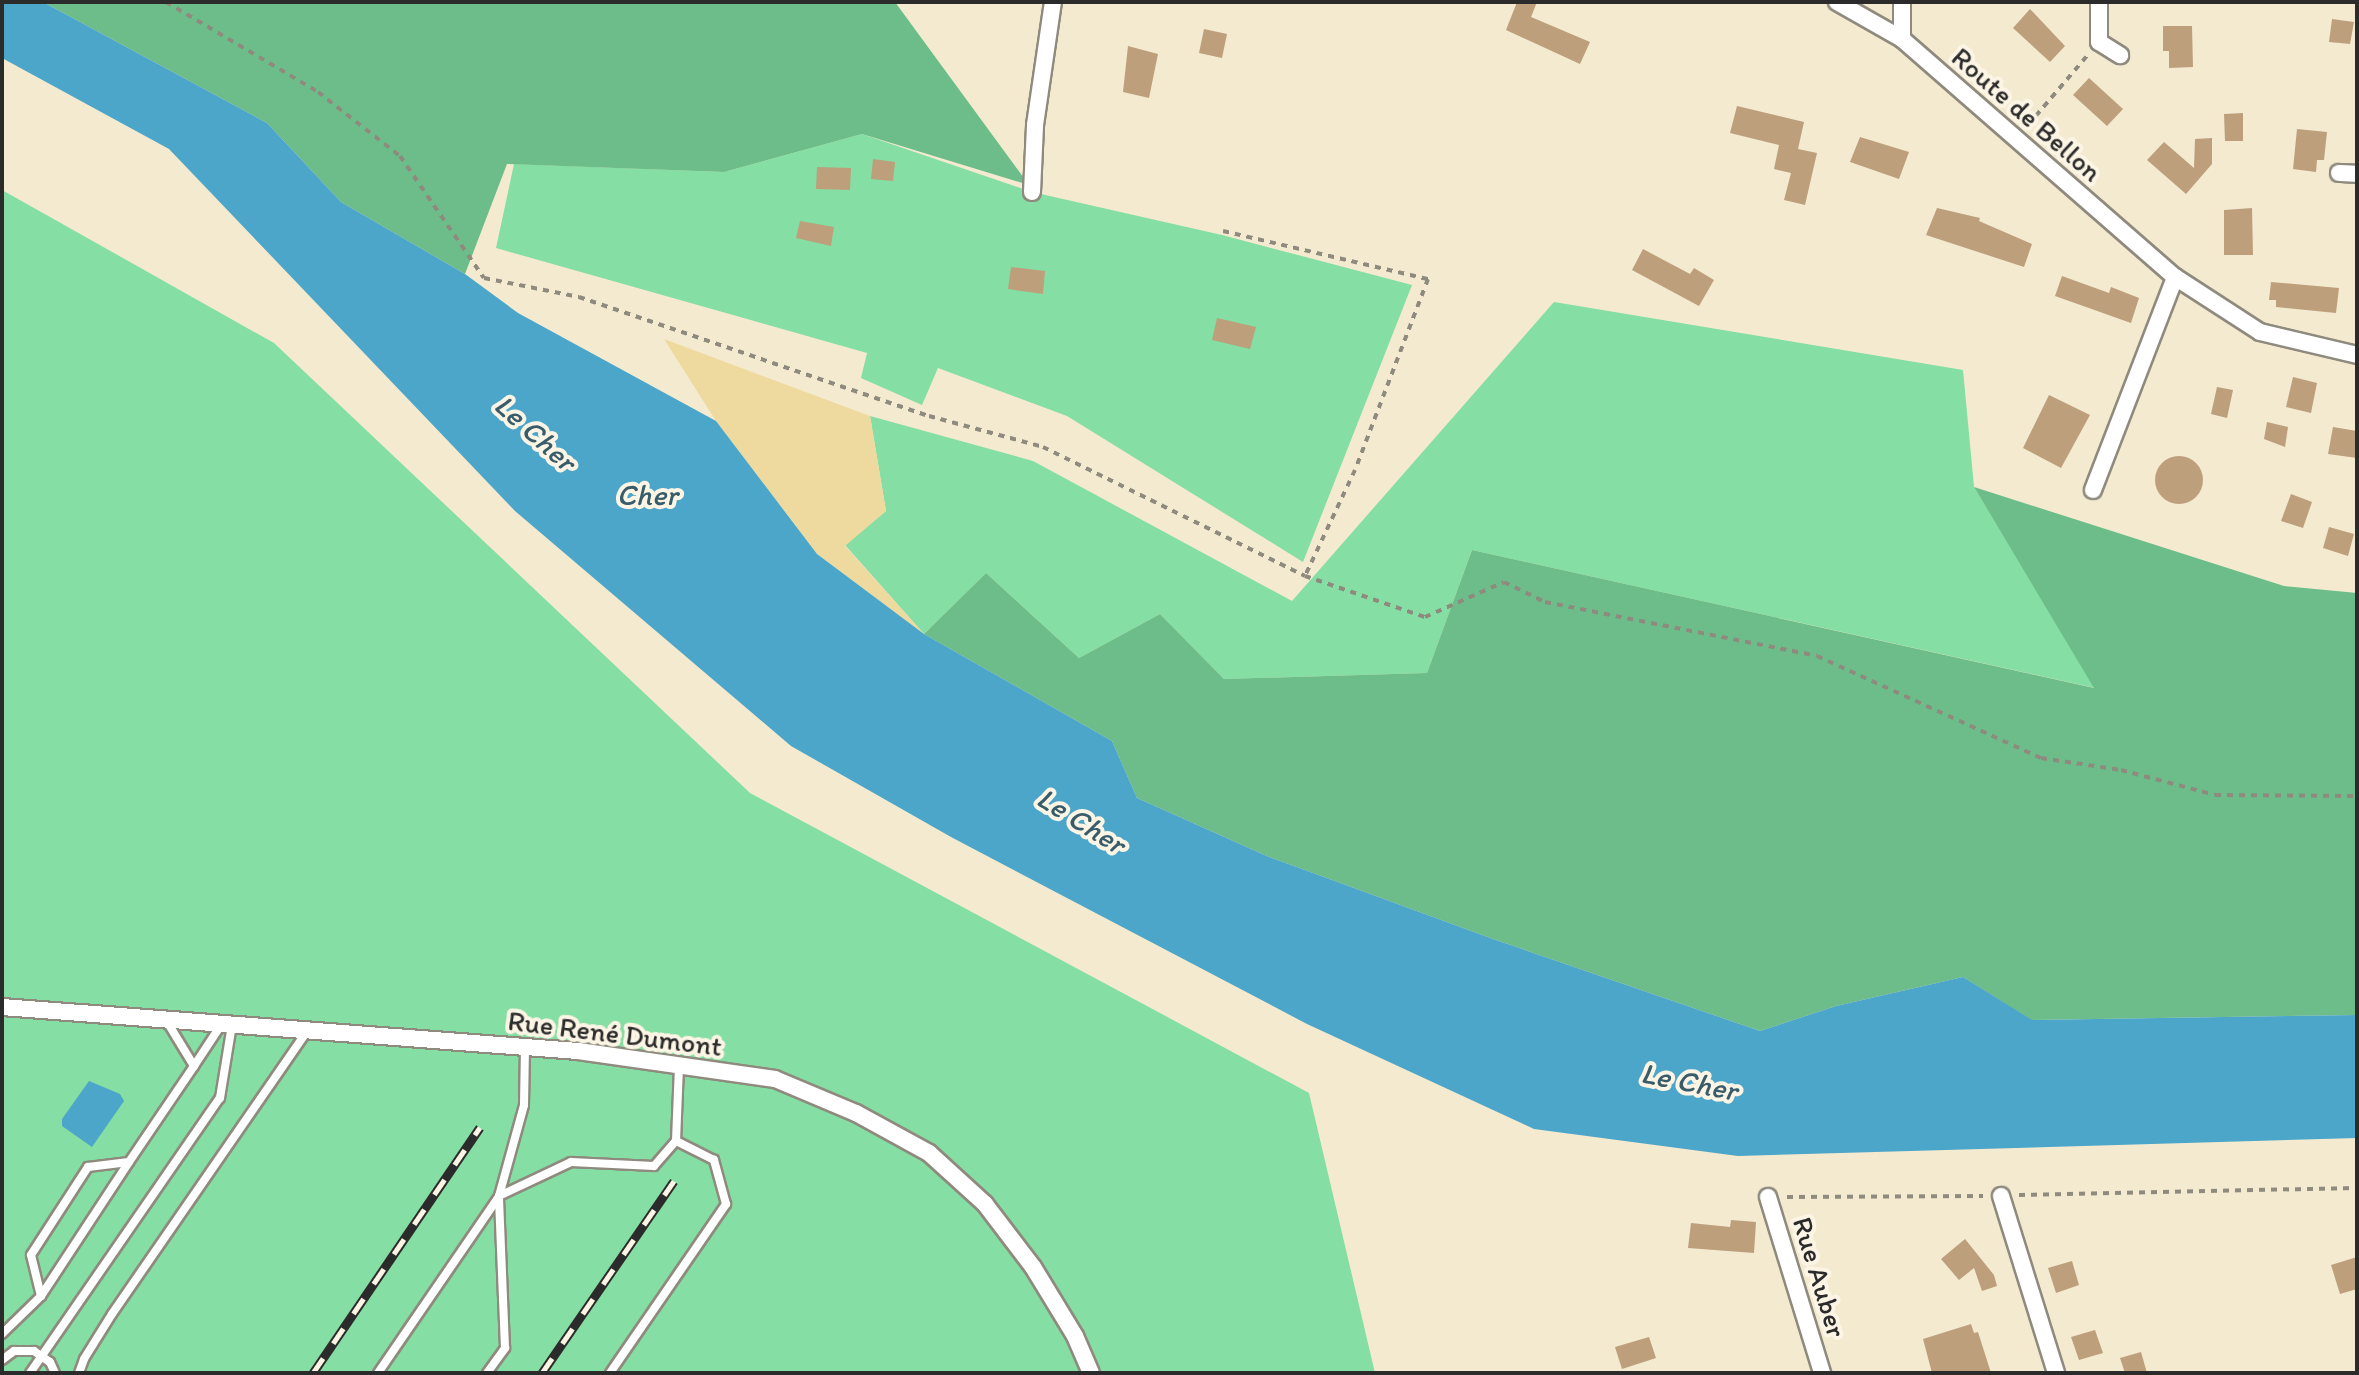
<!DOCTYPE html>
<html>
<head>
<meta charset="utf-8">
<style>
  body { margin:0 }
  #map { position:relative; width:2359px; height:1375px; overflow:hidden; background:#f3ead0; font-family:Itim,sans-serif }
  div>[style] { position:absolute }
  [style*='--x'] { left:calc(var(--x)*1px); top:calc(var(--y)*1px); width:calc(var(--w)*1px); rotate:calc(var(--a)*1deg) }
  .green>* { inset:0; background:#85dea3 }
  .forest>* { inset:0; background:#6cbd89 }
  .sand>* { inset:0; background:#eeda9e }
  .water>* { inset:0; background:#4ba6c9 }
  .building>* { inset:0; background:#bd9f7c }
  .round { border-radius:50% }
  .path>* { height:4px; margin-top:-2px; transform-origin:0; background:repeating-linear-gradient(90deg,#8f8a7e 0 6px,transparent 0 12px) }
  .roads { filter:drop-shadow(2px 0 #8f8a7e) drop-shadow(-2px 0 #8f8a7e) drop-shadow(0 2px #8f8a7e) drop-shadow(0 -2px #8f8a7e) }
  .lane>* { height:8px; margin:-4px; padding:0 4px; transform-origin:4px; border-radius:4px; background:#fff }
  .street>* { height:16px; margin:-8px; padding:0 8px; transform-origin:8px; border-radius:8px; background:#fff }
  .rail>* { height:9px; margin-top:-4.5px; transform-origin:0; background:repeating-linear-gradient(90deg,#fcf5e5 0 18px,#2b2b2b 0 36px); box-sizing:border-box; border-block:2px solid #2b2b2b }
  span { translate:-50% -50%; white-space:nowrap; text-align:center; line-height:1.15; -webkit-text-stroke:8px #fcf5e5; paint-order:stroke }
  .street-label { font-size:28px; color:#2b2b2b }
  .water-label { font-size:30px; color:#385c6a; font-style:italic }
  .frame { position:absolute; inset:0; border:4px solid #2b2b2b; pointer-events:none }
</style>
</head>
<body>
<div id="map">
  <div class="green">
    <i style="clip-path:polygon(862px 134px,1032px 192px,1222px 235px,1412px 285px,1303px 562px,1067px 416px,938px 368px,922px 405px,861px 378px,867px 353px,496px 248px,514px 164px,724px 172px)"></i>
    <i style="clip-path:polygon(2px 190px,274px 343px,750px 793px,1309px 1093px,1375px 1373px,2px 1373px)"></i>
    <i style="clip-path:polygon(1554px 302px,1963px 370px,1974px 487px,2095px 688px,1472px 550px,1427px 673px,1224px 679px,1160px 614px,1079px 658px,986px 573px,924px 634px,845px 545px,886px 511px,870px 416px,1033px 461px,1292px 601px)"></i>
  </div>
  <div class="forest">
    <i style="clip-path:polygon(43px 2px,895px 2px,1029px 185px,862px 134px,724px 172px,507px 164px,465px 274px,341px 202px,267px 123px)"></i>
    <i style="clip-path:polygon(1974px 487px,2284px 586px,2357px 593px,2357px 1015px,2031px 1020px,1963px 977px,1836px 1006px,1760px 1031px,1493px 939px,1269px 857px,1137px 798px,1112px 741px,924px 634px,986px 573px,1079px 658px,1160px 614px,1224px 679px,1427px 673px,1472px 550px,2094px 688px)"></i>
  </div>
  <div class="sand">
    <i style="clip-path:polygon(664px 339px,870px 416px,886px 511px,845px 546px,924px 634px,817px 554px,716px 421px)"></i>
  </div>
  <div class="water">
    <i style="clip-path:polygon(2px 2px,43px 2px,267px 123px,341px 202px,465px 274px,518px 313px,716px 421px,817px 554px,924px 634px,1112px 741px,1137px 798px,1269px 857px,1493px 939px,1760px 1031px,1836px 1006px,1963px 977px,2032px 1020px,2357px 1015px,2357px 1138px,1738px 1156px,1534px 1129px,1307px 1024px,951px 837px,791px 746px,515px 511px,169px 149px,2px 58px)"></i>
    <i style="clip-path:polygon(89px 1081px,120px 1094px,124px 1101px,92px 1147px,62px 1126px,62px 1119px)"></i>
  </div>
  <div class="building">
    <i style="clip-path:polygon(1517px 2px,1537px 2px,1531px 17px,1590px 42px,1580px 64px,1506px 30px)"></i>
    <i style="clip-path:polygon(2030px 9px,2065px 46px,2050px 62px,2013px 28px)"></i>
    <i style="clip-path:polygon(2332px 19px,2354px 22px,2350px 44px,2329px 42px)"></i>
    <i style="clip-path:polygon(2163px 26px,2192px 26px,2193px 67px,2169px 68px,2169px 51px,2163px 51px)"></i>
    <i style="clip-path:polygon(1204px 29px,1227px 34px,1222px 58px,1199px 53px)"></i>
    <i style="clip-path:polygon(1128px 46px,1158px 54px,1149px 98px,1123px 92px)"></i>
    <i style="clip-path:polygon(2089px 78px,2123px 109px,2107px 126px,2073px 95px)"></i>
    <i style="clip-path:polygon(1737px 106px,1804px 122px,1798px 149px,1817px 153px,1805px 205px,1784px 200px,1791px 173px,1774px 169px,1779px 145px,1730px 133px)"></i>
    <i style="clip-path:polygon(2243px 113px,2243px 141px,2225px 141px,2224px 114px)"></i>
    <i style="clip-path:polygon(2297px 129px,2327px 132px,2324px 160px,2317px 160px,2316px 172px,2293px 169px)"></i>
    <i style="clip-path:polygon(1860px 137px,1909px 152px,1899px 179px,1850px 162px)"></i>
    <i style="clip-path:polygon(2212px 138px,2212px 164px,2186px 194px,2147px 160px,2164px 142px,2194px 168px,2195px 139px)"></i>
    <i style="clip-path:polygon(873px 159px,895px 162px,893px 181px,871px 179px)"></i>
    <i style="clip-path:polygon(817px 167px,851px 168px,850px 190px,816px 189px)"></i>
    <i style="clip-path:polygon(1937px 208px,1980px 218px,1979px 221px,2032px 244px,2024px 267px,1926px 235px)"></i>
    <i style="clip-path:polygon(2252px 208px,2253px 255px,2224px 255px,2224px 210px)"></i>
    <i style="clip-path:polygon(800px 221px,834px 227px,831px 246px,796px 238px)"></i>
    <i style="clip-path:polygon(1643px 249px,1690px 274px,1694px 268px,1714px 280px,1699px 306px,1632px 270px)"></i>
    <i style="clip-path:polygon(1011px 267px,1045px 271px,1043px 294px,1008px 289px)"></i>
    <i style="clip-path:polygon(2062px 276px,2109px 293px,2111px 287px,2139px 298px,2131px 323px,2055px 296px)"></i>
    <i style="clip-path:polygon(2271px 282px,2339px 288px,2336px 313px,2276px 307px,2276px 300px,2269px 300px)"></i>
    <i style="clip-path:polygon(1217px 318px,1256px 327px,1250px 349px,1212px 340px)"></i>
    <i style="clip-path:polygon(2293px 377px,2317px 383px,2311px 413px,2286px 407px)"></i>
    <i style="clip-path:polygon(2217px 387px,2233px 390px,2227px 418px,2211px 414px)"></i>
    <i style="clip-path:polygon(2049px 395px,2090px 415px,2061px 468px,2023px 448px)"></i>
    <i style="clip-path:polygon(2267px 422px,2288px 427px,2285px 447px,2264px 439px)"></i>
    <i style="clip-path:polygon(2333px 427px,2357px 431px,2357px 458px,2328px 454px)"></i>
    <i class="round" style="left:2155px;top:456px;width:48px;height:48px"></i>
    <i style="clip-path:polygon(2291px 494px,2312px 502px,2303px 528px,2281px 521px)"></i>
    <i style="clip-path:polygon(2329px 527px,2354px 534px,2348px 556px,2323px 548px)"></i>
    <i style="clip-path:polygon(1731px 1220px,1756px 1222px,1754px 1253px,1688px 1248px,1691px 1223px,1730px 1227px)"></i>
    <i style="clip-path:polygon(1965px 1239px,1994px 1275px,1997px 1286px,1982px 1291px,1974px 1268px,1959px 1280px,1941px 1259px)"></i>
    <i style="clip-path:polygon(2357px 1257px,2357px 1289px,2340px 1294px,2331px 1265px)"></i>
    <i style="clip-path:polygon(2072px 1261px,2079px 1285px,2056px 1293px,2048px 1268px)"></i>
    <i style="clip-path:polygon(1971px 1324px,1974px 1333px,1978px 1332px,1991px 1373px,1932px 1373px,1923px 1339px)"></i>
    <i style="clip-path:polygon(2095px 1330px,2103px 1353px,2079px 1360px,2071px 1337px)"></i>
    <i style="clip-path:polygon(1649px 1337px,1656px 1358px,1622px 1369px,1615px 1347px)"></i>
    <i style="clip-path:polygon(2141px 1352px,2147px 1373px,2125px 1373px,2120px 1358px)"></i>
  </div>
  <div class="path">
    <i style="--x:166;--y:2;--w:177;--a:30.6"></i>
    <i style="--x:318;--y:92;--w:104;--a:38"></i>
    <i style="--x:400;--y:156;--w:148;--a:55.5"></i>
    <i style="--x:484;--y:278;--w:97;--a:11.3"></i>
    <i style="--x:579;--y:297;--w:370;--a:18.8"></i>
    <i style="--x:929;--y:416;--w:118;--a:15.2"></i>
    <i style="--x:1043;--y:447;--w:292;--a:26.2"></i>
    <i style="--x:1305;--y:576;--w:127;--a:18.9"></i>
    <i style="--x:1425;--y:617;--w:86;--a:-23.9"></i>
    <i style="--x:1504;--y:582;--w:46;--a:26"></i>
    <i style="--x:1545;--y:602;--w:277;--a:11.2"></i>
    <i style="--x:1817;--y:656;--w:246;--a:24.5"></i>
    <i style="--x:2041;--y:758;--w:81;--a:8.5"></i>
    <i style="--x:2121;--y:770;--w:97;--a:14.9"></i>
    <i style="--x:2215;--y:795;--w:142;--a:0.4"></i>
    <i style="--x:2028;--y:125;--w:91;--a:-49.5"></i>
    <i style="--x:1223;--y:231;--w:211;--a:13.2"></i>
    <i style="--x:1428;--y:279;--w:204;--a:110.9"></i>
    <i style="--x:1355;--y:470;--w:117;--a:115.3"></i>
    <i style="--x:2019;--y:1195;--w:338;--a:-1.2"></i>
    <i style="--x:1787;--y:1197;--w:196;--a:-0.3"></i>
  </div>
  <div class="roads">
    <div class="lane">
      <i style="--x:194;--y:1066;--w:49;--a:-56.6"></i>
      <i style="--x:41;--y:1296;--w:160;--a:-56.7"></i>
      <i style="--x:2;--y:1334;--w:54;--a:-44.3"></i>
      <i style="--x:41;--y:1296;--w:42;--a:-103.7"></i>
      <i style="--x:31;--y:1255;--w:105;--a:-57.1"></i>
      <i style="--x:88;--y:1167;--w:41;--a:-7"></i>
      <i style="--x:129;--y:1162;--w:116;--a:-55.9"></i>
      <i style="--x:194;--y:1066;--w:54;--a:-121.3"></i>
      <i style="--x:2;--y:1360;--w:15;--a:-37"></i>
      <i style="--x:14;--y:1351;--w:20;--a:0"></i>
      <i style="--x:34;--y:1351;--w:19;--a:35"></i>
      <i style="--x:50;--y:1362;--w:12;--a:66"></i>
      <i style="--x:30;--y:1373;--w:334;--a:-55.4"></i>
      <i style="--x:220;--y:1098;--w:74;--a:-80.7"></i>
      <i style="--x:79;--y:1373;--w:15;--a:-70"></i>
      <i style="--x:84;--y:1359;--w:53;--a:-58.1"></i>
      <i style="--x:112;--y:1314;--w:344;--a:-55.4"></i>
      <i style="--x:378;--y:1373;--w:214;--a:-55.6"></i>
      <i style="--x:499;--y:1196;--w:80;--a:-25.3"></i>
      <i style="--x:571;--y:1162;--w:83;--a:2.8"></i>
      <i style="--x:654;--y:1166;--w:33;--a:-49"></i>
      <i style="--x:676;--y:1141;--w:76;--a:-87.7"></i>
      <i style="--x:487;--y:1373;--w:31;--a:-54"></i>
      <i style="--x:505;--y:1348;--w:152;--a:-92.3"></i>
      <i style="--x:499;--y:1196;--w:94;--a:-74.6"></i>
      <i style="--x:524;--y:1105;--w:58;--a:-89"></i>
      <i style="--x:610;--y:1373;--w:205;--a:-55.5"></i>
      <i style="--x:726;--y:1204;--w:46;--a:-105.3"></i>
      <i style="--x:714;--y:1160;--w:42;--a:-153.4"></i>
    </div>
    <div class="street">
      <i style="--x:1837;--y:2;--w:75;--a:29.6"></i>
      <i style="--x:1902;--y:39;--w:362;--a:41.1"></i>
      <i style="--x:2175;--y:277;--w:101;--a:32.9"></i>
      <i style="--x:2260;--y:332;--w:100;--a:13.3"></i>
      <i style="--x:1902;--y:2;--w:37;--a:90"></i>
      <i style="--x:2099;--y:2;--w:40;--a:90"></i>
      <i style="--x:2099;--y:42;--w:25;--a:32"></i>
      <i style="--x:2339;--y:173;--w:18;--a:3"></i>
      <i style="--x:1032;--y:192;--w:67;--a:-87.4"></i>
      <i style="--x:1035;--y:125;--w:124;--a:-81.7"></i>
      <i style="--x:2093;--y:490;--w:228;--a:-68.9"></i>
      <i style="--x:2;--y:1007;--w:578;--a:4.37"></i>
      <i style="--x:578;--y:1051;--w:199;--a:8.1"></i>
      <i style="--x:775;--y:1079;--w:88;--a:22.8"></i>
      <i style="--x:856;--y:1113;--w:83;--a:28.7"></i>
      <i style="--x:929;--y:1153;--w:76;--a:42.3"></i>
      <i style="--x:985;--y:1204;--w:79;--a:52.7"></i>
      <i style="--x:1033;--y:1267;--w:81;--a:58.7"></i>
      <i style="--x:1075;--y:1336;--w:40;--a:66.6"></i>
      <i style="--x:2001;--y:1196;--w:185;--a:72.7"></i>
      <i style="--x:1768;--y:1197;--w:184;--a:72.9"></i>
    </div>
  </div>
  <div class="rail">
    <i style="--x:313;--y:1373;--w:297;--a:-55.8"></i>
    <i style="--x:542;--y:1373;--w:233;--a:-55.5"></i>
  </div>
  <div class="street-label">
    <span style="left:2027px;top:114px;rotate:41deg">Route de Bellon</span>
    <span style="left:615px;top:1033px;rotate:7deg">Rue René Dumont</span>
    <span style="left:1820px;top:1277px;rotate:73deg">Rue Auber</span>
  </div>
  <div class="water-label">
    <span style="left:535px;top:433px;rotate:42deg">Le Cher</span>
    <span style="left:647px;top:495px">Cher</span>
    <span style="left:1081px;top:821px;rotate:32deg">Le Cher</span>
    <span style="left:1689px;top:1082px;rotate:11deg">Le Cher</span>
  </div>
  <div class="frame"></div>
</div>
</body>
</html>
